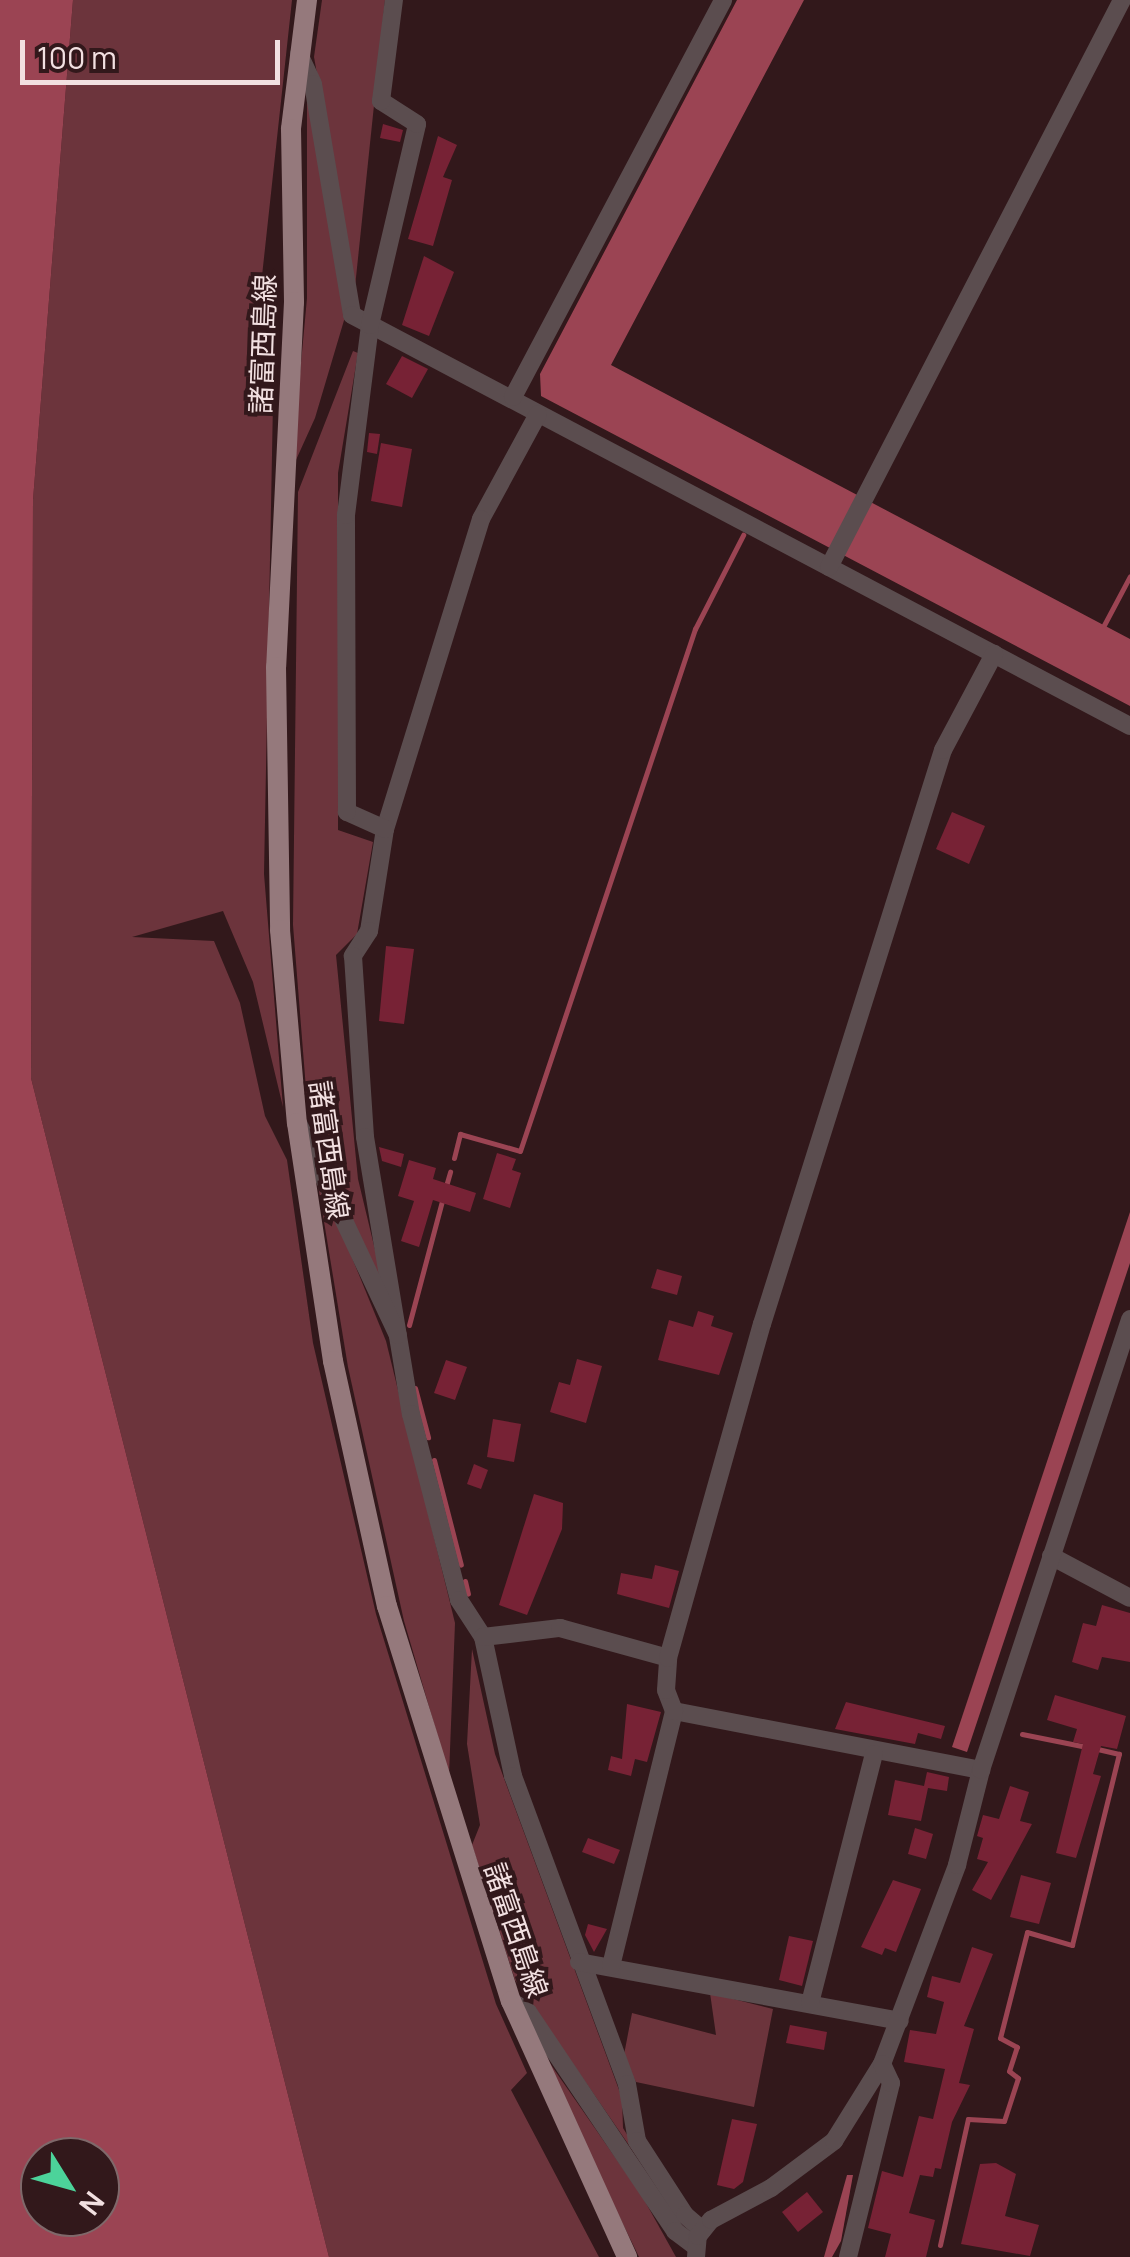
<!DOCTYPE html>
<html>
<head>
<meta charset="utf-8">
<style>
  body { margin:0 }
  #map { position:relative; width:1130px; height:2257px; overflow:hidden; background:#32181b; font-family:Manrope,"Noto Sans JP",sans-serif }
  div>[style] { position:absolute }
  [style*='--x'] { left:calc(var(--x)*1px); top:calc(var(--y)*1px); width:calc(var(--w)*1px); rotate:calc(var(--a)*1deg) }
  .green>* { inset:0; background:#6c343c }
  .water>* { inset:0; background:#9b4453 }
  .stream>* { height:5px; margin:-2.5px; padding:0 2.5px; transform-origin:2.5px; border-radius:2.5px; background:#9b4453 }
  .building>* { inset:0; background:#772235 }
  .minor>* { height:18px; margin:-9px; padding:0 9px; transform-origin:9px; border-radius:9px; background:#5b4d4f }
  .major>* { height:20px; margin:-10px; padding:0 10px; transform-origin:10px; border-radius:10px; background:#95797c }
  span { translate:-50% -50%; white-space:nowrap; text-align:center; line-height:1.15; -webkit-text-stroke:8px #32181b; paint-order:stroke }
  .street-label { font-size:28px; color:#f2e0e1 }
  .north { position:absolute; left:20px; top:2137px; width:100px; height:100px; box-sizing:border-box; background:#32181b; border:2px solid #7f686a; border-radius:50%; rotate:127deg; font-size:28px; font-weight:700; line-height:40px; text-align:center; color:#f2e0e1 }
  .north::after { content:''; display:block; margin:auto; width:35px; height:45px; background:#4cd39a; clip-path:polygon(50% 0,100% 100%,50% 72%,0 100%) }
  .scale { position:absolute; left:20px; top:40px; width:260px; height:45px; box-sizing:border-box; border:5px solid #f2e0e1; border-top:0; padding-left:12px; font-size:30px; line-height:35px; white-space:nowrap; color:#f2e0e1; -webkit-text-stroke:8px #32181b; paint-order:stroke }
</style>
</head>
<body>
<div id="map">
  <div class="green">
    <i style="clip-path:polygon(73px 0,292px 0,257px 322px,273px 402px,264px 874px,283px 1107px,253px 982px,223px 911px,132px 937px,214px 941px,240px 1003px,265px 1116px,287px 1160px,313px 1343px,376px 1614px,496px 2004px,527px 2073px,511px 2090px,599px 2257px,329px 2257px,31px 1078px,33px 500px)"></i>
    <i style="clip-path:polygon(322px 0,385px 0,355px 287px,314px 57px)"></i>
    <i style="clip-path:polygon(307px 92px,345px 317px,315px 418px,291px 471px,307px 298px)"></i>
    <i style="clip-path:polygon(353px 351px,358px 353px,338px 473px,338px 830px,373px 842px,357px 934px,336px 955px,358px 1179px,389px 1308px,308px 1114px,293px 925px,298px 492px)"></i>
    <i style="clip-path:polygon(315px 1167px,386px 1341px,455px 1623px,449px 1775px,404px 1621px,348px 1367px)"></i>
    <i style="clip-path:polygon(472px 1649px,495px 1754px,622px 2098px,623px 2128px,671px 2206px,515px 1980px,472px 1845px,480px 1825px,467px 1744px)"></i>
    <i style="clip-path:polygon(710px 1993px,773px 2009px,754px 2107px,636px 2082px,623px 2060px,632px 2013px,716px 2035px)"></i>
    <i style="clip-path:polygon(533px 2039px,642px 2196px,676px 2257px,639px 2257px)"></i>
  </div>
  <div class="water">
    <i style="clip-path:polygon(evenodd,0 0,73px 0,33px 500px,31px 1078px,329px 2257px,0 2257px,0 0,40px 2157px,100px 2157px,100px 2217px,40px 2217px,40px 2157px)"></i>
    <i style="clip-path:polygon(737px 0,804px 0,611px 365px,1130px 639px,1130px 706px,541px 396px,540px 374px)"></i>
    <i style="clip-path:polygon(1130px 1212px,1130px 1263px,967px 1752px,952px 1747px)"></i>
    <i style="clip-path:polygon(847px 2175px,853px 2175px,841px 2241px,832px 2257px,824px 2257px)"></i>
  </div>
  <div class="stream">
    <i style="--x:1104;--y:625;--w:55;--a:-62"></i>
    <i style="--x:454;--y:1158;--w:25;--a:-76"></i>
    <i style="--x:460;--y:1134;--w:62;--a:15.8"></i>
    <i style="--x:520;--y:1151;--w:551;--a:-71.47"></i>
    <i style="--x:695;--y:629;--w:106;--a:-62.9"></i>
    <i style="--x:446;--y:1186;--w:15;--a:-74"></i>
    <i style="--x:409;--y:1325;--w:132;--a:-75.1"></i>
    <i style="--x:415;--y:1388;--w:51;--a:75.1"></i>
    <i style="--x:434;--y:1460;--w:108;--a:75.6"></i>
    <i style="--x:465;--y:1581;--w:13;--a:77"></i>
    <i style="--x:1022;--y:1734;--w:66;--a:11.3"></i>
    <i style="--x:940;--y:2245;--w:129;--a:-77.5"></i>
    <i style="--x:968;--y:2119;--w:36;--a:3"></i>
    <i style="--x:1004;--y:2121;--w:45;--a:-72"></i>
    <i style="--x:1018;--y:2078;--w:11;--a:-142"></i>
    <i style="--x:1009;--y:2071;--w:25;--a:-72"></i>
    <i style="--x:1017;--y:2047;--w:19;--a:-152"></i>
    <i style="--x:1000;--y:2038;--w:109;--a:-75.7"></i>
    <i style="--x:1027;--y:1932;--w:47;--a:16.1"></i>
    <i style="--x:1072;--y:1945;--w:197;--a:-76.2"></i>
    <i style="--x:1119;--y:1754;--w:22;--a:-167"></i>
  </div>
  <div class="building">
    <i style="clip-path:polygon(383px 124px,403px 130px,400px 142px,380px 138px)"></i>
    <i style="clip-path:polygon(438px 136px,457px 145px,443px 177px,452px 180px,433px 246px,408px 239px)"></i>
    <i style="clip-path:polygon(424px 256px,454px 272px,429px 336px,402px 325px)"></i>
    <i style="clip-path:polygon(402px 356px,428px 369px,412px 398px,386px 384px)"></i>
    <i style="clip-path:polygon(369px 433px,380px 434px,377px 454px,367px 452px)"></i>
    <i style="clip-path:polygon(381px 443px,412px 449px,402px 507px,371px 501px)"></i>
    <i style="clip-path:polygon(952px 812px,985px 826px,969px 864px,936px 849px)"></i>
    <i style="clip-path:polygon(386px 946px,414px 949px,404px 1024px,379px 1021px)"></i>
    <i style="clip-path:polygon(379px 1147px,404px 1154px,401px 1167px,382px 1161px)"></i>
    <i style="clip-path:polygon(497px 1153px,516px 1159px,512px 1170px,521px 1173px,510px 1208px,483px 1199px)"></i>
    <i style="clip-path:polygon(409px 1160px,436px 1168px,433px 1179px,476px 1193px,470px 1212px,433px 1200px,419px 1247px,401px 1241px,414px 1201px,398px 1196px)"></i>
    <i style="clip-path:polygon(657px 1269px,682px 1276px,677px 1295px,651px 1288px)"></i>
    <i style="clip-path:polygon(698px 1311px,714px 1316px,711px 1326px,733px 1333px,719px 1375px,658px 1360px,669px 1320px,693px 1327px)"></i>
    <i style="clip-path:polygon(577px 1359px,602px 1366px,586px 1423px,550px 1412px,559px 1382px,570px 1385px)"></i>
    <i style="clip-path:polygon(446px 1360px,467px 1367px,455px 1400px,434px 1393px)"></i>
    <i style="clip-path:polygon(493px 1419px,521px 1424px,514px 1462px,487px 1457px)"></i>
    <i style="clip-path:polygon(474px 1464px,488px 1470px,481px 1489px,467px 1484px)"></i>
    <i style="clip-path:polygon(534px 1494px,563px 1503px,562px 1529px,527px 1615px,499px 1605px)"></i>
    <i style="clip-path:polygon(655px 1565px,679px 1571px,669px 1608px,617px 1594px,621px 1573px,652px 1579px)"></i>
    <i style="clip-path:polygon(1102px 1605px,1130px 1613px,1130px 1662px,1102px 1657px,1098px 1670px,1072px 1662px,1083px 1623px,1096px 1626px)"></i>
    <i style="clip-path:polygon(1055px 1695px,1126px 1716px,1117px 1749px,1101px 1746px,1093px 1774px,1101px 1776px,1076px 1858px,1056px 1853px,1083px 1744px,1073px 1742px,1077px 1729px,1047px 1720px)"></i>
    <i style="clip-path:polygon(846px 1702px,945px 1726px,941px 1739px,918px 1733px,915px 1744px,835px 1729px)"></i>
    <i style="clip-path:polygon(627px 1704px,661px 1712px,647px 1762px,635px 1759px,631px 1776px,608px 1770px,611px 1756px,622px 1759px)"></i>
    <i style="clip-path:polygon(927px 1772px,949px 1777px,947px 1791px,928px 1788px,921px 1821px,888px 1815px,895px 1780px,924px 1786px)"></i>
    <i style="clip-path:polygon(1010px 1786px,1029px 1792px,1020px 1821px,1032px 1824px,991px 1900px,972px 1890px,988px 1862px,977px 1859px,983px 1838px,977px 1836px,983px 1815px,999px 1819px)"></i>
    <i style="clip-path:polygon(915px 1828px,933px 1834px,926px 1859px,908px 1854px)"></i>
    <i style="clip-path:polygon(588px 1838px,620px 1850px,614px 1864px,582px 1852px)"></i>
    <i style="clip-path:polygon(1021px 1875px,1051px 1883px,1039px 1924px,1010px 1917px)"></i>
    <i style="clip-path:polygon(893px 1880px,921px 1889px,896px 1952px,885px 1948px,882px 1955px,861px 1947px)"></i>
    <i style="clip-path:polygon(588px 1924px,607px 1929px,594px 1952px,585px 1935px)"></i>
    <i style="clip-path:polygon(789px 1936px,813px 1941px,802px 1986px,779px 1980px)"></i>
    <i style="clip-path:polygon(972px 1947px,993px 1954px,964px 2026px,974px 2029px,959px 2083px,970px 2085px,952px 2122px,941px 2169px,935px 2168px,933px 2177px,920px 2175px,909px 2213px,935px 2220px,926px 2257px,885px 2257px,891px 2234px,868px 2228px,882px 2171px,903px 2177px,919px 2116px,933px 2119px,945px 2069px,904px 2062px,910px 2030px,936px 2034px,944px 2002px,927px 1997px,932px 1976px,960px 1983px)"></i>
    <i style="clip-path:polygon(790px 2025px,827px 2032px,824px 2050px,786px 2043px)"></i>
    <i style="clip-path:polygon(732px 2119px,757px 2124px,743px 2182px,734px 2189px,717px 2185px)"></i>
    <i style="clip-path:polygon(996px 2163px,1016px 2174px,1005px 2216px,1039px 2225px,1030px 2256px,961px 2244px,980px 2164px)"></i>
    <i style="clip-path:polygon(807px 2192px,823px 2212px,798px 2232px,782px 2212px)"></i>
  </div>
  <div class="minor">
    <i style="--x:299;--y:54;--w:33;--a:65"></i>
    <i style="--x:313;--y:84;--w:234;--a:80.4"></i>
    <i style="--x:352;--y:315;--w:880;--a:27.85"></i>
    <i style="--x:513;--y:397;--w:449;--a:-62.1"></i>
    <i style="--x:538;--y:414;--w:119;--a:118.5"></i>
    <i style="--x:481;--y:519;--w:325;--a:107.2"></i>
    <i style="--x:385;--y:829;--w:103;--a:98.9"></i>
    <i style="--x:369;--y:931;--w:30;--a:123"></i>
    <i style="--x:353;--y:956;--w:181;--a:86.2"></i>
    <i style="--x:365;--y:1137;--w:281;--a:80.6"></i>
    <i style="--x:411;--y:1414;--w:192;--a:75.5"></i>
    <i style="--x:459;--y:1600;--w:44;--a:57"></i>
    <i style="--x:483;--y:1637;--w:142;--a:77.8"></i>
    <i style="--x:513;--y:1776;--w:328;--a:69.7"></i>
    <i style="--x:627;--y:2084;--w:58;--a:80"></i>
    <i style="--x:637;--y:2141;--w:88;--a:57"></i>
    <i style="--x:685;--y:2215;--w:23;--a:41"></i>
    <i style="--x:829;--y:567;--w:638;--a:-62.67"></i>
    <i style="--x:385;--y:829;--w:42;--a:-155.9"></i>
    <i style="--x:347;--y:812;--w:297;--a:-90.2"></i>
    <i style="--x:346;--y:515;--w:192;--a:-82.8"></i>
    <i style="--x:370;--y:325;--w:206;--a:-76.8"></i>
    <i style="--x:417;--y:124;--w:43;--a:-147.4"></i>
    <i style="--x:381;--y:101;--w:102;--a:-82.7"></i>
    <i style="--x:299;--y:1125;--w:232;--a:64.8"></i>
    <i style="--x:1051;--y:1556;--w:89;--a:28"></i>
    <i style="--x:483;--y:1637;--w:78;--a:-6.7"></i>
    <i style="--x:560;--y:1628;--w:112;--a:15.5"></i>
    <i style="--x:674;--y:1711;--w:313;--a:10.9"></i>
    <i style="--x:579;--y:1962;--w:326;--a:10.4"></i>
    <i style="--x:611;--y:1966;--w:263;--a:-76.1"></i>
    <i style="--x:674;--y:1711;--w:22;--a:-111"></i>
    <i style="--x:666;--y:1690;--w:32;--a:-86"></i>
    <i style="--x:668;--y:1658;--w:347;--a:-74.3"></i>
    <i style="--x:762;--y:1324;--w:602;--a:-72.5"></i>
    <i style="--x:943;--y:750;--w:109;--a:-62"></i>
    <i style="--x:511;--y:2001;--w:20;--a:33"></i>
    <i style="--x:528;--y:2012;--w:264;--a:56.1"></i>
    <i style="--x:675;--y:2231;--w:25;--a:37"></i>
    <i style="--x:810;--y:2003;--w:257;--a:-75.6"></i>
    <i style="--x:696;--y:2257;--w:21;--a:-85"></i>
    <i style="--x:698;--y:2236;--w:21;--a:-51"></i>
    <i style="--x:711;--y:2220;--w:68;--a:-28.1"></i>
    <i style="--x:771;--y:2188;--w:79;--a:-36.7"></i>
    <i style="--x:834;--y:2141;--w:91;--a:-58.1"></i>
    <i style="--x:882;--y:2064;--w:213;--a:-69.3"></i>
    <i style="--x:957;--y:1865;--w:98;--a:-75.8"></i>
    <i style="--x:981;--y:1770;--w:475;--a:-71.7"></i>
    <i style="--x:848;--y:2257;--w:179;--a:-76.1"></i>
    <i style="--x:891;--y:2083;--w:21;--a:-115"></i>
  </div>
  <div class="major">
    <i style="--x:307;--y:0;--w:130;--a:97.1"></i>
    <i style="--x:291;--y:129;--w:173;--a:89"></i>
    <i style="--x:294;--y:302;--w:365;--a:92.8"></i>
    <i style="--x:276;--y:667;--w:263;--a:89.1"></i>
    <i style="--x:280;--y:930;--w:194;--a:85"></i>
    <i style="--x:297;--y:1123;--w:241;--a:81.4"></i>
    <i style="--x:333;--y:1361;--w:251;--a:77.6"></i>
    <i style="--x:387;--y:1606;--w:414;--a:72.6"></i>
    <i style="--x:511;--y:2001;--w:281;--a:65.6"></i>
  </div>
  <div class="street-label">
    <span style="left:262px;top:344px;rotate:-88deg">諸富西島線</span>
    <span style="left:330px;top:1150px;rotate:82deg">諸富西島線</span>
    <span style="left:517px;top:1930px;rotate:71deg">諸富西島線</span>
  </div>
  <div class="north">N</div>
  <div class="scale">100 m</div>
</div>
</body>
</html>
